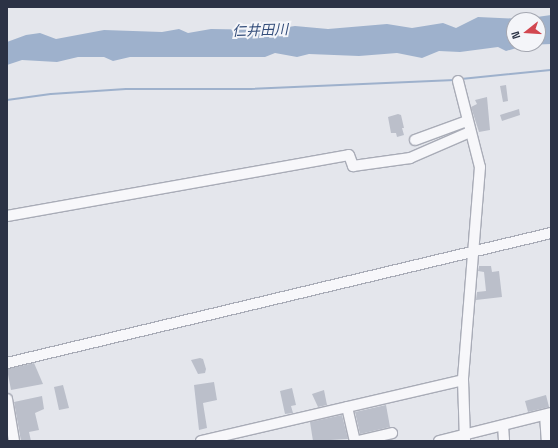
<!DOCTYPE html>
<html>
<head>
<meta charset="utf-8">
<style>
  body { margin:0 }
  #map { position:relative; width:558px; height:448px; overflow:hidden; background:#e4e6ec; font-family:"Space Grotesk","Noto Sans JP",sans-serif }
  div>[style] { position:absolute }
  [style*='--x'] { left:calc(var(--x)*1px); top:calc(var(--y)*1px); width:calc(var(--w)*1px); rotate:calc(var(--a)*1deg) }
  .water>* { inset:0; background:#9eb1cc }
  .stream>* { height:2px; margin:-1px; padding:0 1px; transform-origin:1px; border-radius:1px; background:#9eb1cc }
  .building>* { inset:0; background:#bbbfca }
  .roads { filter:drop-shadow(1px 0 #a9acb7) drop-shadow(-1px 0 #a9acb7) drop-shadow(0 1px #a9acb7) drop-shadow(0 -1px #a9acb7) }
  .minor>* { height:10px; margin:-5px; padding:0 5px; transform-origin:5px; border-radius:5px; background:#f7f7fa }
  span { translate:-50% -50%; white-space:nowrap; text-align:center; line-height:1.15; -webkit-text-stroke:4px #f4f5f9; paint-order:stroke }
  .water-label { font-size:14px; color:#334d7a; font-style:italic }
  .frame { position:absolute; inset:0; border:8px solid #2b3245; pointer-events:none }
  .north { position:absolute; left:506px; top:12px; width:40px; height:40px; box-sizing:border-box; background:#f4f5f9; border:1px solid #a4a7b1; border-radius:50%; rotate:253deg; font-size:11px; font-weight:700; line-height:16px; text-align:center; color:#2b3245 }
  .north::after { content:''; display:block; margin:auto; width:14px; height:18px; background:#d24750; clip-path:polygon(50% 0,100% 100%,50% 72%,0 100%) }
</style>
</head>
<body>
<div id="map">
  <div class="water">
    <i style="clip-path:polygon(evenodd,551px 15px,551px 44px,527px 45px,506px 51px,498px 47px,460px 52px,439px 51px,422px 58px,397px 53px,359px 56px,309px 54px,297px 57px,275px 53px,265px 57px,130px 57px,113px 61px,104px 57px,78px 57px,57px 62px,22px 60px,7px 65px,7px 42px,26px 35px,40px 33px,56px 39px,104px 30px,162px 32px,179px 29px,188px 33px,211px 29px,269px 30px,295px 26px,328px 29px,387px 24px,412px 28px,443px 23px,456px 28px,478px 17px,523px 19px,551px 15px,514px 20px,538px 20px,538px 44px,514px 44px,514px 20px)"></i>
  </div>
  <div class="stream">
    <i style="--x:461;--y:79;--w:90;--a:-5.7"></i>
    <i style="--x:7;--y:100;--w:44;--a:-7.8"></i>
    <i style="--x:51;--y:94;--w:75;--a:-3.8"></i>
    <i style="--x:126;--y:89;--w:125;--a:0"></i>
    <i style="--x:251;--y:89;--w:204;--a:-2.5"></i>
  </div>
  <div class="building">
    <i style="clip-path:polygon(506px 85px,508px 101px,503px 102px,500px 86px)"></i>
    <i style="clip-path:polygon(487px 97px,490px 130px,479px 132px,471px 107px,477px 104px,475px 100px)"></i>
    <i style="clip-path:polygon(519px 109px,520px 115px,502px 121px,500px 115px)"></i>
    <i style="clip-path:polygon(398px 114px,401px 115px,404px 128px,402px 128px,404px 135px,397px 137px,396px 133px,391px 133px,388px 117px)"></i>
    <i style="clip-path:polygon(479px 266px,491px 266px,492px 272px,499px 271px,502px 297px,476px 300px,477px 292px,486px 291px,484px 272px,478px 271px)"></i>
    <i style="clip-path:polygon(200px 358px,203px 359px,206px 369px,205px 373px,198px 374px,191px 360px)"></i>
    <i style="clip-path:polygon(34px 363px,43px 384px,11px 390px,7px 369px)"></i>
    <i style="clip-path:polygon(214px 382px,217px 400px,203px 403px,207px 428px,199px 430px,194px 385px)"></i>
    <i style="clip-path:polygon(63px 385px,69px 408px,59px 410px,54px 387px)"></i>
    <i style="clip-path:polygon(292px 388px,296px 405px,291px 406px,293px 413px,285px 414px,280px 391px)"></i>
    <i style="clip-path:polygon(324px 390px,327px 405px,318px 407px,312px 394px)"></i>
    <i style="clip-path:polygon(546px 395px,549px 407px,528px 412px,525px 401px)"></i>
    <i style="clip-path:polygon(42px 396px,44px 409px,35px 413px,39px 430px,29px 432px,31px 441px,21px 441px,14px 402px)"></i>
    <i style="clip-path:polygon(386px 405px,390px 427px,360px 434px,355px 412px)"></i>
    <i style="clip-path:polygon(342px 415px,348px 439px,313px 441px,310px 422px)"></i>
  </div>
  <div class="roads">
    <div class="minor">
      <i style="--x:458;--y:81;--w:89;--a:75.7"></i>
      <i style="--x:480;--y:167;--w:214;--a:94.6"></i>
      <i style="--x:463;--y:380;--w:61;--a:88.1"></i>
      <i style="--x:415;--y:140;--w:55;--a:-20.1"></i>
      <i style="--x:7;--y:216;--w:347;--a:-10.1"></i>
      <i style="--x:349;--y:155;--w:12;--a:70"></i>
      <i style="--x:353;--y:166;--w:58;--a:-8"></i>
      <i style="--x:410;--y:158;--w:65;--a:-23.4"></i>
      <i style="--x:7;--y:363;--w:559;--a:-13.44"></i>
      <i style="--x:7;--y:399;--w:43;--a:80.5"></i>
      <i style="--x:347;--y:407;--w:35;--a:77"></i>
      <i style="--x:545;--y:415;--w:26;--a:86"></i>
      <i style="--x:503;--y:426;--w:15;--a:86"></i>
      <i style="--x:201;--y:441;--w:269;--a:-13.1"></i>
      <i style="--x:358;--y:441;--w:35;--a:-13"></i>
      <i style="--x:439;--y:441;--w:115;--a:-14"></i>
    </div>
  </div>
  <div class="water-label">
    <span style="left:260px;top:30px;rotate:-2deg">仁井田川</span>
  </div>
  <div class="frame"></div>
  <div class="north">N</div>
</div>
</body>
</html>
